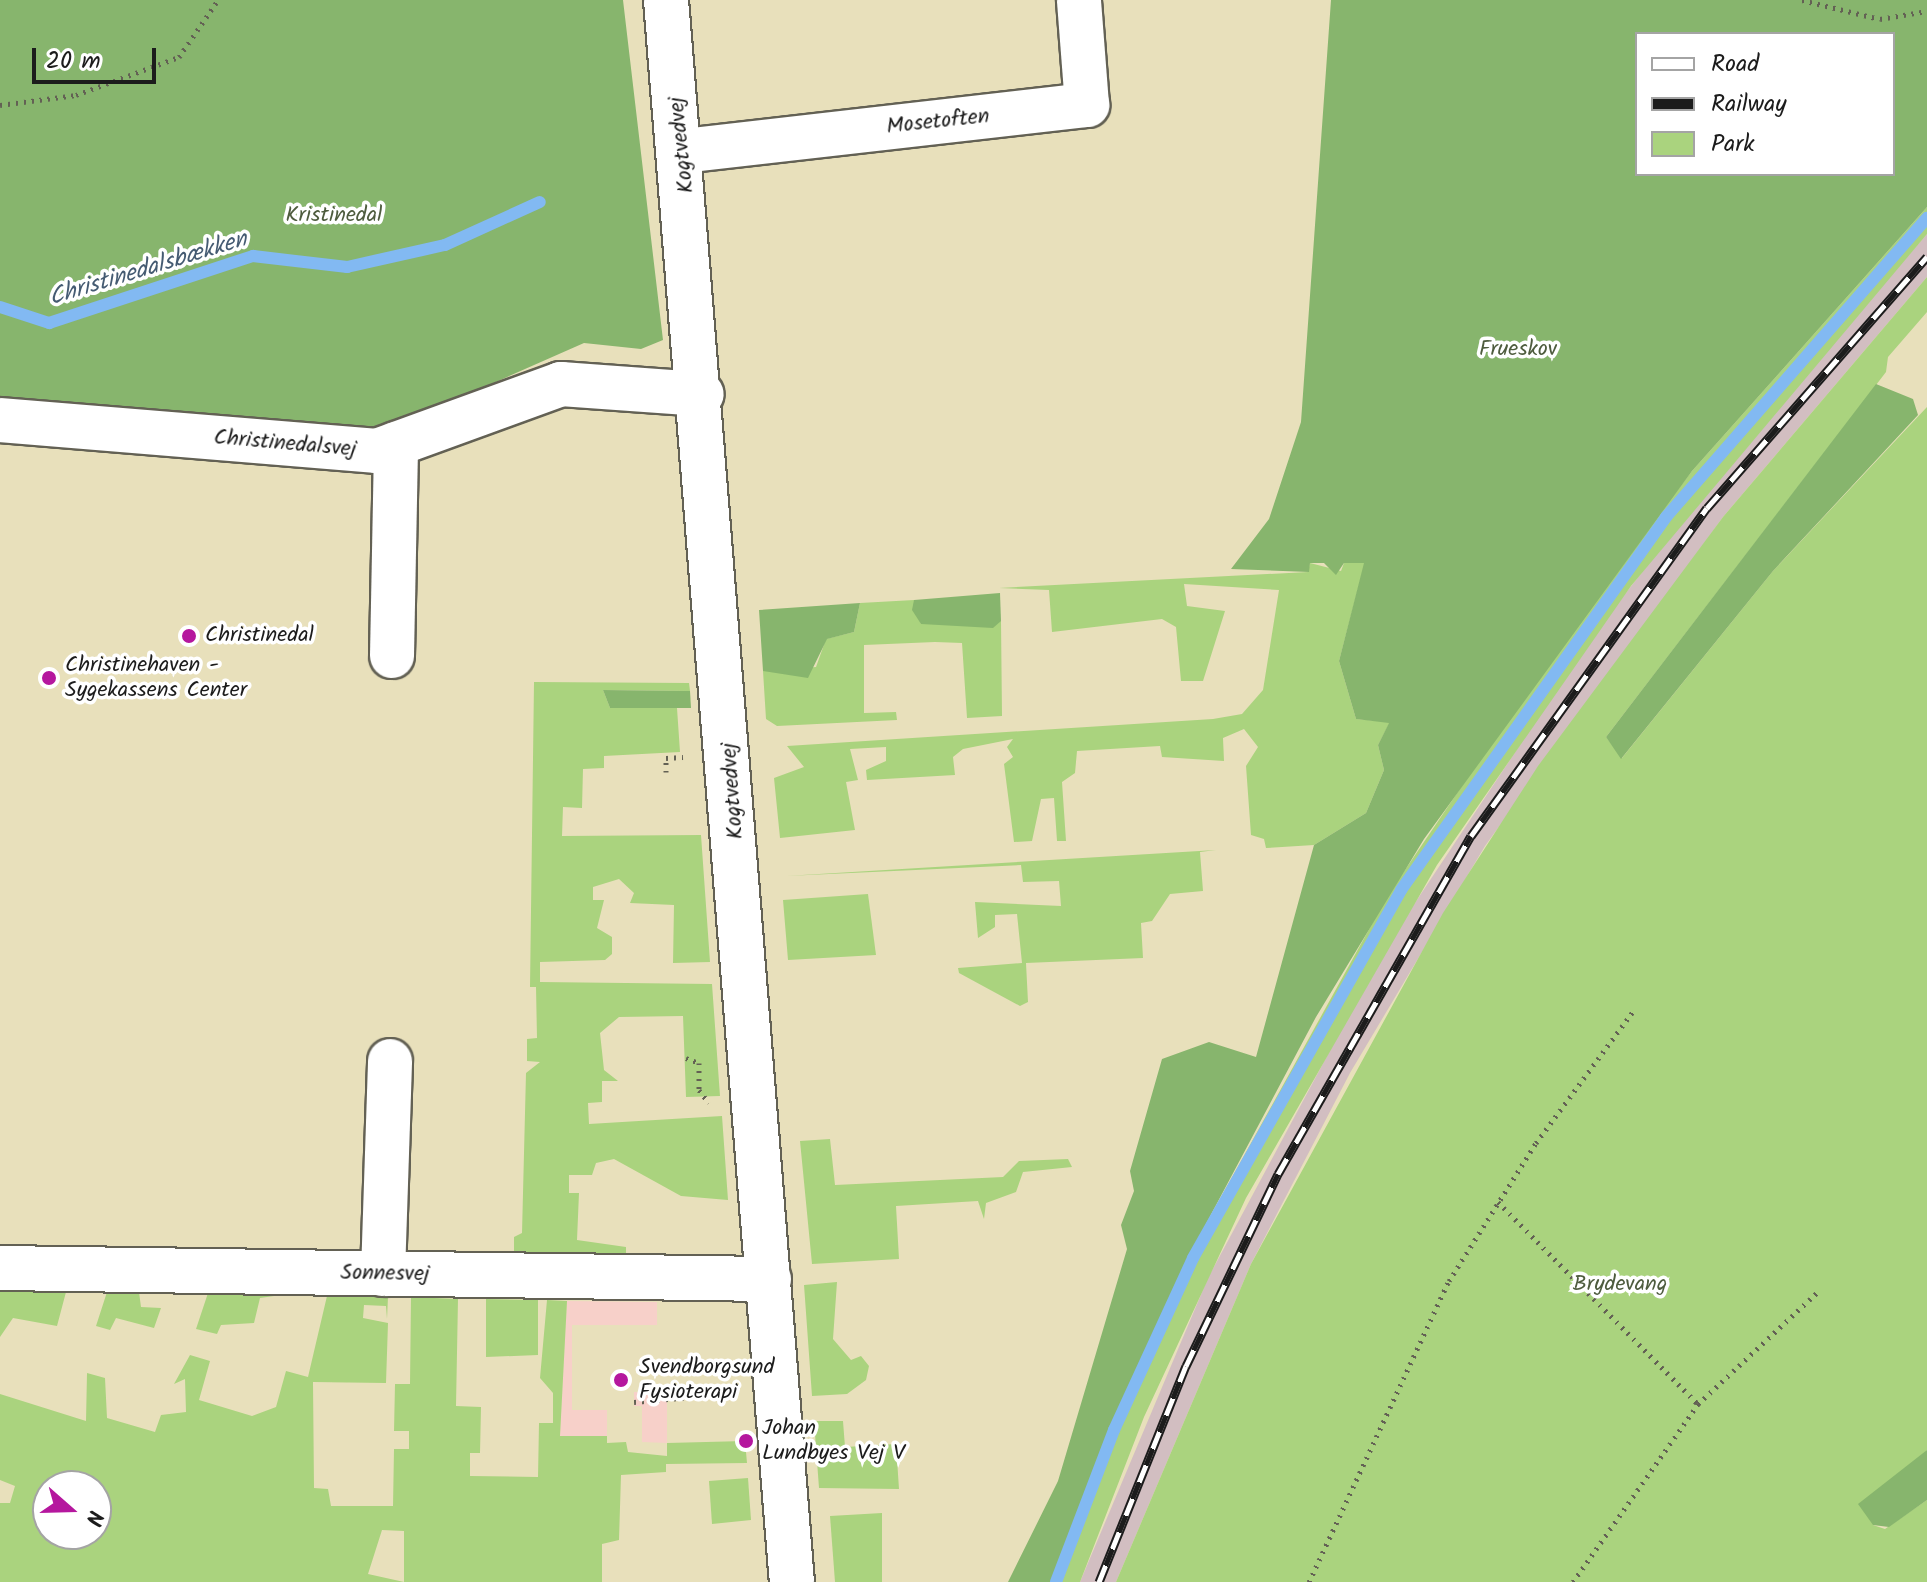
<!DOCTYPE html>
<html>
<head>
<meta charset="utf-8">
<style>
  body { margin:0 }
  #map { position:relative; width:1927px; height:1582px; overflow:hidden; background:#e8e0bb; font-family:Kalam,sans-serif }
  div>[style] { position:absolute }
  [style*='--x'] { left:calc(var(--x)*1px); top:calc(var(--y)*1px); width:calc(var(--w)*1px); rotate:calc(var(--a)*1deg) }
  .built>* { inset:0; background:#f7d0c9 }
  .industrial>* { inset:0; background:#d2bec1 }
  .green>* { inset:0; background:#aad37e }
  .forest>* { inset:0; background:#87b56d }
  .stream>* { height:12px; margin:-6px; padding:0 6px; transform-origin:6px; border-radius:6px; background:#82b9f2 }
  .path>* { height:5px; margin-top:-2.5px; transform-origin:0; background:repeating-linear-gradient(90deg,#636154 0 2px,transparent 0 8px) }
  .roads { filter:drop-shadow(2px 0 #636154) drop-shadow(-2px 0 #636154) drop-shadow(0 2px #636154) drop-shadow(0 -2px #636154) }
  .minor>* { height:44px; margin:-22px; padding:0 22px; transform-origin:22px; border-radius:22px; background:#fff }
  .rail>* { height:9px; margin-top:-4.5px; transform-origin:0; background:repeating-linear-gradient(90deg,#fff 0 18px,#1c1c1c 0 36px); box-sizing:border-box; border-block:2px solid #1c1c1c }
  .dots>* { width:22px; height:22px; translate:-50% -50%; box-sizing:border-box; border:4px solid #fff; border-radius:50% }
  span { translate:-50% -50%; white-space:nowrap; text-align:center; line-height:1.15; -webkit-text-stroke:7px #fff; paint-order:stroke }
  .street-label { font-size:22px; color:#1c1c1c }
  .park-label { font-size:22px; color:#4e5c3e }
  .poi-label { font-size:22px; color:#1c1c1c }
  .left { translate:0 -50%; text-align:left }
  .water-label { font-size:24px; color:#455b72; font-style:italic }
  .legend { position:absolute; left:1635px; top:32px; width:260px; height:144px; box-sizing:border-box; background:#fff; border:2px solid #a4a4a4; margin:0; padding:10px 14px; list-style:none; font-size:24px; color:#1c1c1c }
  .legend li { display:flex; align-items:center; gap:16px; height:40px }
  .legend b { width:40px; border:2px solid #a4a4a4 }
  .north { position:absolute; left:32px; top:1470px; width:80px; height:80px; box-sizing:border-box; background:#fff; border:2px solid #a4a4a4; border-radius:50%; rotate:110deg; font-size:22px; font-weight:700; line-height:32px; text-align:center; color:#1c1c1c }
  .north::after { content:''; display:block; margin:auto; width:28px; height:36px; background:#b5179e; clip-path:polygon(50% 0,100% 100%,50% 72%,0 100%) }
  .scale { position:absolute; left:32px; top:48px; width:124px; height:36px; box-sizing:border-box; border:4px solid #1c1c1c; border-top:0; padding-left:10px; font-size:24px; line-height:28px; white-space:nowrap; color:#1c1c1c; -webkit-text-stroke:6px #fff; paint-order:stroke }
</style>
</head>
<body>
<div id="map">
  <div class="built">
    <i style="clip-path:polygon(567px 1301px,657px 1302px,657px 1325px,572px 1325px,572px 1410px,607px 1410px,607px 1436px,560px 1436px)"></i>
    <i style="clip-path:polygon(634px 1392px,667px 1393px,667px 1443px,642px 1442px,642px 1406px,634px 1406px)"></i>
  </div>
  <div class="industrial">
    <i style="clip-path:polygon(1927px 234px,1927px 277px,1723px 517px,1485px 846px,1350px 1073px,1251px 1264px,1116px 1582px,1080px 1582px,1208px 1278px,1385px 948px,1595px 632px,1737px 452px)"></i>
  </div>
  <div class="green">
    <i style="clip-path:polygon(1927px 207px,1927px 234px,1631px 586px,1437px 865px,1246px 1198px,1144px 1417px,1080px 1582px,1052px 1582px,1125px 1394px,1198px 1239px,1388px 895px,1544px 665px,1692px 471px)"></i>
    <i style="clip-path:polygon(1927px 277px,1927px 312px,1888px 357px,1886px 372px,1606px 737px,1622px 758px,1773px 571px,1927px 407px,1927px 1450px,1873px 1525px,1885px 1529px,1927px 1500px,1927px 1582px,1116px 1582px,1251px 1264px,1443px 913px,1538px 766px,1723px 517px)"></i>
    <i style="clip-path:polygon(1365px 562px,1339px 661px,1356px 719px,1390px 722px,1378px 745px,1384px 770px,1366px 813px,1314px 845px,1266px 848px,1264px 839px,1251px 835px,1246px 766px,1258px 747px,1244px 729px,1223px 738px,1224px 761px,1162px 757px,1160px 746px,1077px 751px,1075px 773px,1062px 782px,1066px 841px,1057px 841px,1054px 798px,1041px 799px,1032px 841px,1014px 842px,1004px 764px,1013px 757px,1007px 747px,1013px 739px,963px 749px,953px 757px,955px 775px,867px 780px,866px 770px,886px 761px,886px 747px,850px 749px,858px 780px,846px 782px,855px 830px,780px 838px,774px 778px,804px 767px,787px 746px,1213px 719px,1242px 714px,1263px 690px,1279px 590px,1184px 584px,1187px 606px,1225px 611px,1203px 681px,1181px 681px,1176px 627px,1162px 619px,1052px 632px,1049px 590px,999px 588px,1308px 572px,1310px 563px,1341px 571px,1344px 563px)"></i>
    <i style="clip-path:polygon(914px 600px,921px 624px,1001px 621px,1002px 716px,967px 718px,962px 643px,935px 642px,864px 645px,864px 713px,896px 712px,897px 720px,777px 726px,766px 719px,763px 671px,816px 667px,826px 639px,854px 632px,860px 603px)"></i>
    <i style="clip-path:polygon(534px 682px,689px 683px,690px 691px,603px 690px,610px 708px,677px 708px,680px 752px,604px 756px,604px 768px,583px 769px,582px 808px,563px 807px,562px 836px,701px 835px,710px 962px,673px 963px,674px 905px,630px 903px,634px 893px,619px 879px,593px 887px,593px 900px,604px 900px,597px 928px,612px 937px,612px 954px,605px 960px,540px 962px,540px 982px,712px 984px,720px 1096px,686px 1097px,683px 1016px,619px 1017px,600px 1033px,604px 1070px,618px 1081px,602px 1081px,602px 1102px,588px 1103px,589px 1124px,722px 1116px,728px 1200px,681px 1196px,614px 1159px,596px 1163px,592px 1175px,569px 1175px,569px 1193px,579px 1193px,577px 1240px,626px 1247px,626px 1257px,514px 1255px,514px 1237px,522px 1233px,526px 1073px,540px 1062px,527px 1061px,527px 1039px,537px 1038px,536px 987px,530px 987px)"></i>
    <i style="clip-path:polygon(1216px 850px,1200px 852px,1203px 891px,1170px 894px,1152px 921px,1141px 923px,1143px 958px,1026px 963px,1028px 1002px,1020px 1006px,959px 973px,958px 968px,1022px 963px,1017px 914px,995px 915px,995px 927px,978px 938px,975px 902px,1061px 906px,1059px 881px,1023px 882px,1021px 865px,786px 876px)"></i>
    <i style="clip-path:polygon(868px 894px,876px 955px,788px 960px,783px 900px)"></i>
    <i style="clip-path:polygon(830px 1139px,835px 1185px,1003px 1177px,1019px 1161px,1068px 1159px,1072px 1167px,1023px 1172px,1016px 1192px,986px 1203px,984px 1219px,978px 1201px,896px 1206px,899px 1259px,812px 1264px,800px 1141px)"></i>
    <i style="clip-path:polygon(837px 1282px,833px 1339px,851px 1360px,861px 1356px,869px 1366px,866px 1380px,847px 1394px,812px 1396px,804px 1285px)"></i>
    <i style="clip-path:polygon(0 1291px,66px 1292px,57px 1326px,13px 1318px,0 1337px)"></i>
    <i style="clip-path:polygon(107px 1292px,139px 1292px,141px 1307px,161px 1308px,154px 1328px,116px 1318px,110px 1330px,96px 1326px)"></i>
    <i style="clip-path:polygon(208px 1293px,281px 1295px,260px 1298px,254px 1323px,221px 1325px,217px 1334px,196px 1329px)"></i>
    <i style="clip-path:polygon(evenodd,327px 1296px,388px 1297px,387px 1319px,386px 1306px,364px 1305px,363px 1318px,388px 1323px,386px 1383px,313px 1382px,314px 1488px,328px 1489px,331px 1506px,393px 1506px,394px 1449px,409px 1449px,409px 1431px,394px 1431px,395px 1384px,410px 1384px,411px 1297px,458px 1299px,456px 1406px,481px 1407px,480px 1453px,470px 1453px,470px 1476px,538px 1477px,539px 1423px,553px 1423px,553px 1393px,540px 1378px,547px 1300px,567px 1301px,560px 1436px,607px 1436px,607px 1443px,626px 1442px,628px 1452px,667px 1456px,667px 1443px,745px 1441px,747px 1463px,666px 1464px,666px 1472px,621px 1475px,619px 1540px,602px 1544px,602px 1582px,0 1582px,0 1503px,10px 1503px,15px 1486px,0 1480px,0 1394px,86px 1421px,87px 1373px,105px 1378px,107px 1418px,155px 1432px,161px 1415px,186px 1412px,185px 1379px,174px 1384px,190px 1355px,210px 1361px,199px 1400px,252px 1416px,276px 1407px,286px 1371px,308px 1377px,327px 1296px,48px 1486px,96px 1486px,96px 1534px,48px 1534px,48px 1486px,327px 1296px,382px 1530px,404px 1531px,404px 1582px,368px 1574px,382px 1530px)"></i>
    <i style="clip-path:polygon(486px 1299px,538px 1300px,538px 1355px,486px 1357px)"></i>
    <i style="clip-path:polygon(814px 1421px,843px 1421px,845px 1447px,896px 1444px,899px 1489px,819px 1488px)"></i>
    <i style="clip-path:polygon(748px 1478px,751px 1520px,712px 1524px,709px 1481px)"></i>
    <i style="clip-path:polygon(882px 1513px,882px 1582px,835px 1582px,830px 1516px)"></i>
  </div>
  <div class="forest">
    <i style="clip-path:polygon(0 0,623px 0,663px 340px,641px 349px,584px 343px,369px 438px,0 403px)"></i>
    <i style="clip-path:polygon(evenodd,1331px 0,1927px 0,1927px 207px,1692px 471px,1424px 839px,1316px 1017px,1198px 1239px,1125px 1394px,1052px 1582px,1008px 1582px,1058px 1481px,1127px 1249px,1121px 1225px,1134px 1191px,1130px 1171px,1162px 1059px,1209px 1042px,1256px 1057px,1314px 845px,1366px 813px,1384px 770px,1378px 745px,1389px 723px,1356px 719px,1339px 661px,1364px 563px,1344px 563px,1336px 575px,1324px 563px,1310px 563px,1309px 572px,1231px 569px,1269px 519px,1301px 422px,1331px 0,1637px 34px,1893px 34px,1893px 174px,1637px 174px,1637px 34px)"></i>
    <i style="clip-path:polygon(1876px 384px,1913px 399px,1918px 415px,1773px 571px,1621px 759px,1606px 737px)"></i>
    <i style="clip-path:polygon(1000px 593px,1001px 621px,993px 628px,921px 624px,912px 610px,914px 600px)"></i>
    <i style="clip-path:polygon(860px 603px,854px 632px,827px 639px,808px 678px,763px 671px,759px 610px)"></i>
    <i style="clip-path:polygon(603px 690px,690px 691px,691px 708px,610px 708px)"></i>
    <i style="clip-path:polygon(1927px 1450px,1927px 1500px,1889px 1527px,1873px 1525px,1858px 1504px)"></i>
  </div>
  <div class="stream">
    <i style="--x:0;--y:307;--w:52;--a:18.1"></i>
    <i style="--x:49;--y:323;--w:215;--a:-18.2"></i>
    <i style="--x:253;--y:256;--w:95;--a:6.7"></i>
    <i style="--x:347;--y:267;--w:100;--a:-12.7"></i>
    <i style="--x:445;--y:245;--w:104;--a:-24.4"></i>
    <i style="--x:1056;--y:1582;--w:163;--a:-69.1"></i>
    <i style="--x:1114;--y:1430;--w:189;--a:-65.3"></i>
    <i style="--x:1193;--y:1258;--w:423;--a:-60.5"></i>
    <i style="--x:1401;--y:890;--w:458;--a:-54.6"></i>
    <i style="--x:1666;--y:517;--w:397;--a:-48.9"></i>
  </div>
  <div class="path">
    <i style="--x:1802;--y:0;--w:80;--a:13.7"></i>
    <i style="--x:1880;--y:19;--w:48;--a:-9.7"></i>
    <i style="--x:0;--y:105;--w:77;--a:-7.5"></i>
    <i style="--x:76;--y:95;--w:110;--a:-20.3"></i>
    <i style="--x:179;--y:57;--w:69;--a:-55.6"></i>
    <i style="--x:666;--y:772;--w:14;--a:-90"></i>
    <i style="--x:666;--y:758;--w:17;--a:-3"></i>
    <i style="--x:686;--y:1058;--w:14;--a:21"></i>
    <i style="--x:699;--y:1063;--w:27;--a:90"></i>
    <i style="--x:699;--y:1090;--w:16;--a:52"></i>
    <i style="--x:1498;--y:1202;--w:284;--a:45.3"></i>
    <i style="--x:634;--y:1402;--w:57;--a:-5"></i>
    <i style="--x:1309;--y:1582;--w:332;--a:-65.1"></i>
    <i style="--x:1449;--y:1281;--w:163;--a:-57.8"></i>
    <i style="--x:1536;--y:1143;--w:165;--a:-53.6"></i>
    <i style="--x:1573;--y:1582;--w:218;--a:-54.9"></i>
    <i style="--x:1698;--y:1404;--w:167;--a:-43.1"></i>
  </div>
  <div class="roads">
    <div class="minor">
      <i style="--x:666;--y:0;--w:1587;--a:85.45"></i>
      <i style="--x:683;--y:151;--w:407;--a:-6.5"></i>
      <i style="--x:1087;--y:105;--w:105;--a:-94.4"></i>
      <i style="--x:0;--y:420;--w:378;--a:4.7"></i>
      <i style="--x:377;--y:451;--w:196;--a:-20"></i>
      <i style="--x:561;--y:384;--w:141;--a:4.1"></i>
      <i style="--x:392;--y:656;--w:212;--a:-88.9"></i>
      <i style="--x:0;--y:1268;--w:769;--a:0.82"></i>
      <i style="--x:383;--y:1274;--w:213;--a:-88.1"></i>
    </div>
  </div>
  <div class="rail">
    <i style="--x:1099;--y:1582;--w:233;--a:-68.1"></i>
    <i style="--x:1186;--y:1366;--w:213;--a:-64.4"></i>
    <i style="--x:1278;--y:1174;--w:389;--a:-60.3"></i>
    <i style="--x:1471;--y:836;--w:404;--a:-54.3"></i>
    <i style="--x:1707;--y:508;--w:334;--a:-48.8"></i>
  </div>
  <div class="dots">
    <i style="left:189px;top:636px;background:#b5179e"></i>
    <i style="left:49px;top:678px;background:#b5179e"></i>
    <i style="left:621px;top:1380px;background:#b5179e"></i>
    <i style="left:746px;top:1441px;background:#b5179e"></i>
  </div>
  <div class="street-label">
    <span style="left:938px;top:122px;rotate:-6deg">Mosetoften</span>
    <span style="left:682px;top:145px;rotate:-96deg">Kogtvedvej</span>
    <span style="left:285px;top:444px;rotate:5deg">Christinedalsvej</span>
    <span style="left:733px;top:791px;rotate:-94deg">Kogtvedvej</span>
    <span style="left:385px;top:1274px;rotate:1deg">Sonnesvej</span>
  </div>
  <div class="park-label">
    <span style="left:334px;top:216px">Kristinedal</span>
    <span style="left:1518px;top:350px">Frueskov</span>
    <span style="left:1620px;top:1285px">Brydevang</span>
  </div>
  <div class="poi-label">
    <span class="left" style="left:205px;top:636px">Christinedal</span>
    <span class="left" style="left:65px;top:678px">Christinehaven -<br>Sygekassens Center</span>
    <span class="left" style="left:639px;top:1380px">Svendborgsund<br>Fysioterapi</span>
    <span class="left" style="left:762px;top:1441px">Johan<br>Lundbyes Vej V</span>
  </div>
  <div class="water-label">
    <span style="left:148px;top:269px;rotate:-17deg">Christinedalsbækken</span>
  </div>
  <ul class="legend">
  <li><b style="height:10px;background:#fff"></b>Road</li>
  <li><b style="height:10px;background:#1c1c1c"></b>Railway</li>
  <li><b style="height:22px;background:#aad37e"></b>Park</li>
  </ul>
  <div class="north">N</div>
  <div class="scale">20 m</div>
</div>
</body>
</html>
